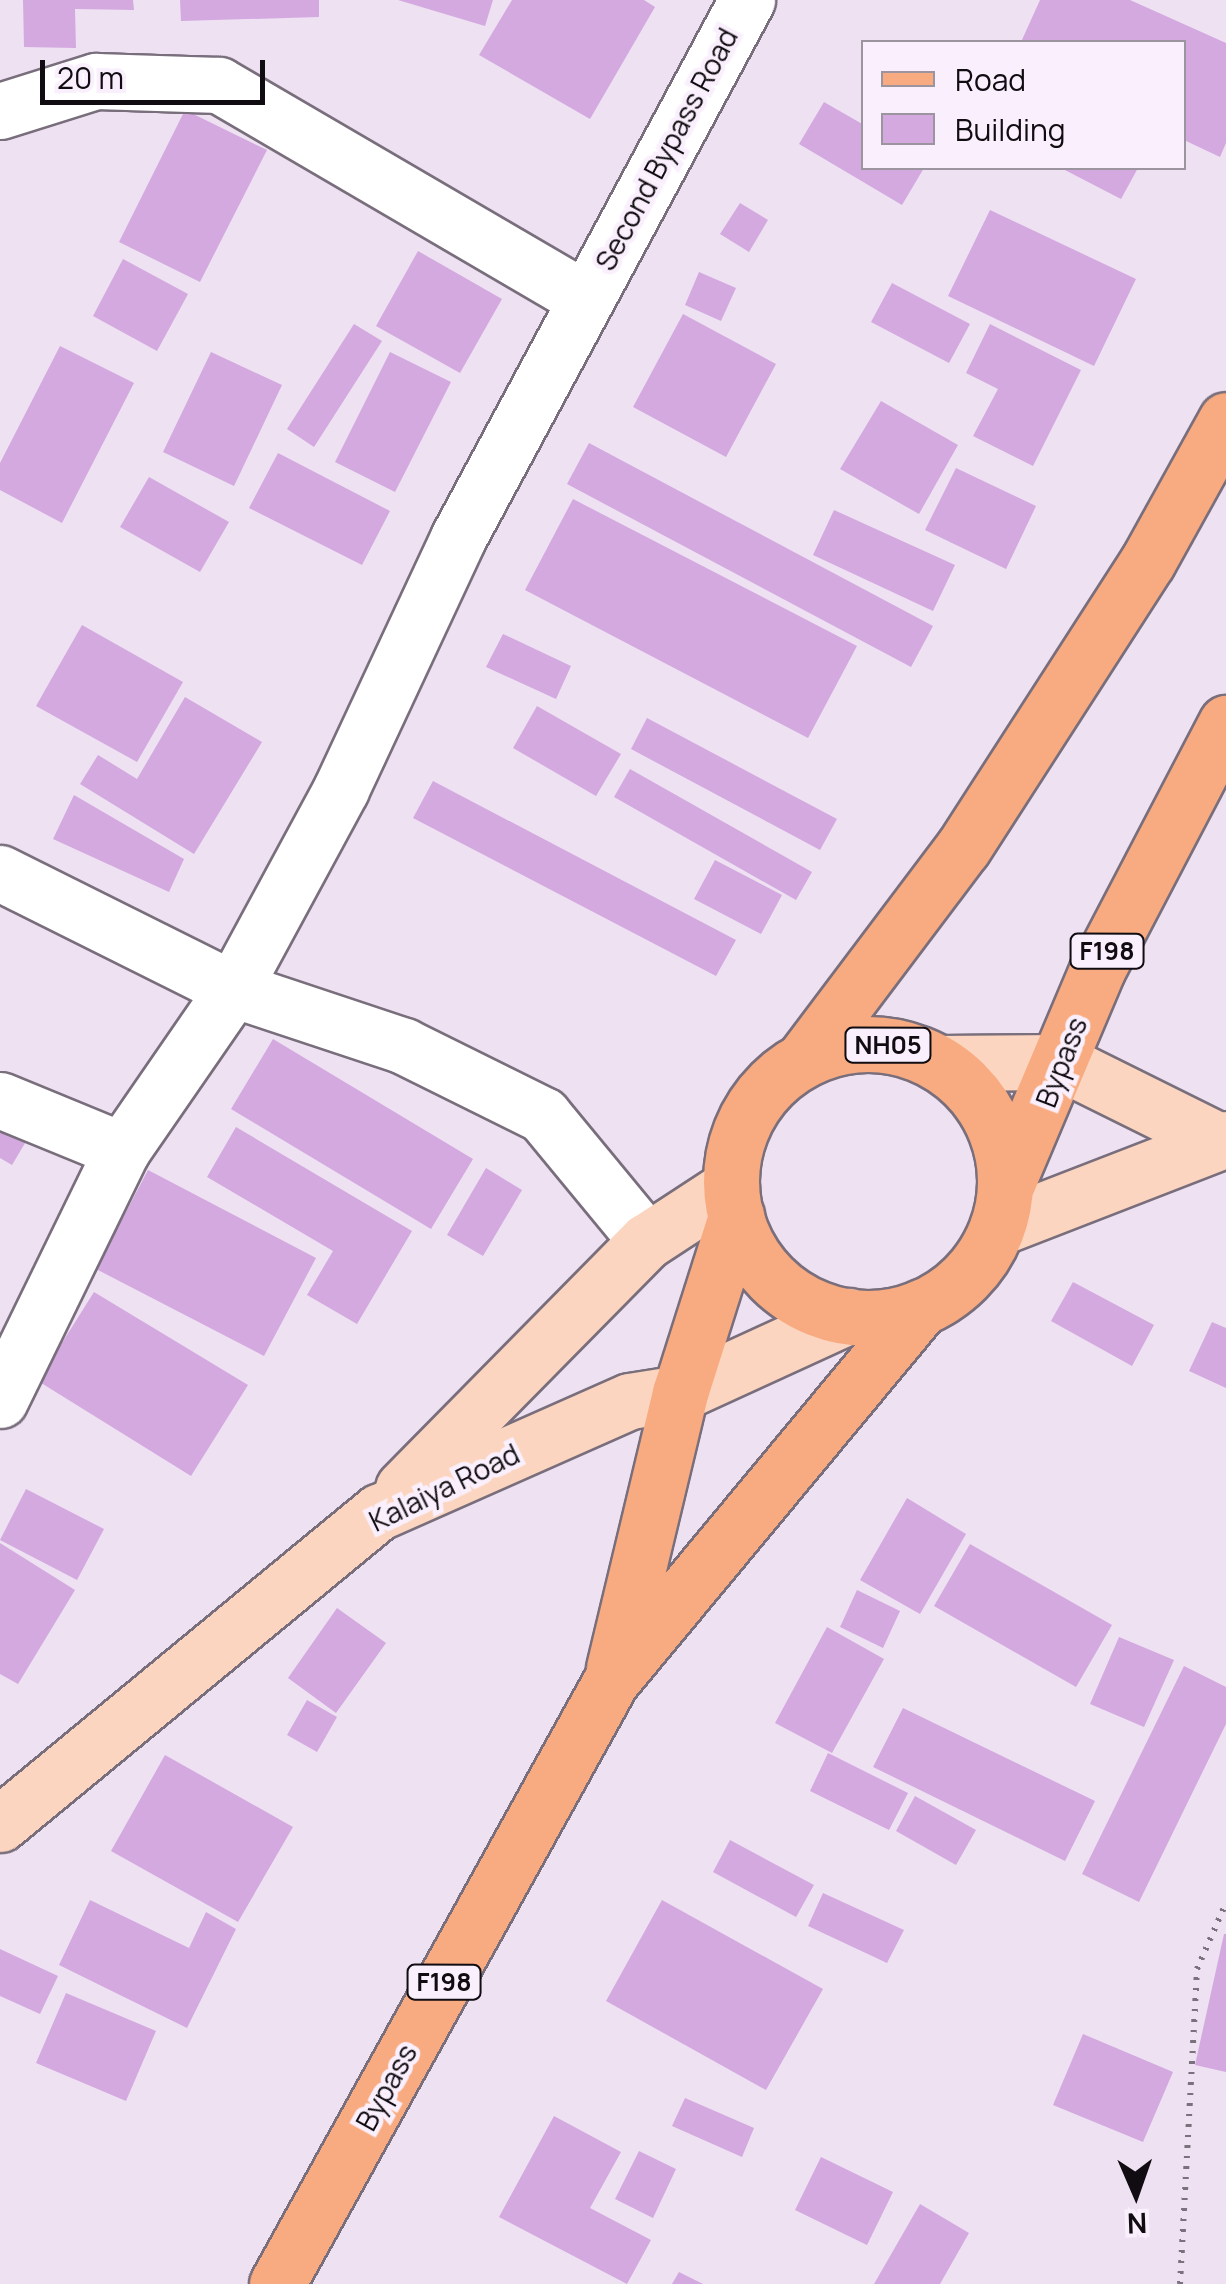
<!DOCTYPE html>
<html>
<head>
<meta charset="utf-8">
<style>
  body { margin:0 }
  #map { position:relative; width:1226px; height:2284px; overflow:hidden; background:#eee1f2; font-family:Manrope,sans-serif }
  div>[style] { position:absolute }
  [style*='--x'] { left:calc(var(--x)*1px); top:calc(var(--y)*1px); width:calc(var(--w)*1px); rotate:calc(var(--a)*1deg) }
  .building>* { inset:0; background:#d3a9e0 }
  .path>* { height:6px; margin-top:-3px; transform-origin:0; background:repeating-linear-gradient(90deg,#79717b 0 2.5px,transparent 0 10.5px) }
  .roads { filter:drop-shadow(2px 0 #796e7c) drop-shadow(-2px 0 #796e7c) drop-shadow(0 2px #796e7c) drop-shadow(0 -2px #796e7c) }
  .minor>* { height:55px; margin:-27.5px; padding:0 27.5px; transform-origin:27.5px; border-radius:27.5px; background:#fff }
  .secondary>* { height:55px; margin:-27.5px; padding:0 27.5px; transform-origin:27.5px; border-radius:27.5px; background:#fbd5bf }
  .primary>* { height:55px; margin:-27.5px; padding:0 27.5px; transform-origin:27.5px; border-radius:27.5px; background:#f8ab80 }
  .primary>.ring { margin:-27.5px; padding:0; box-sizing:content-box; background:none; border:55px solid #f8ab80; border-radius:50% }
  span { translate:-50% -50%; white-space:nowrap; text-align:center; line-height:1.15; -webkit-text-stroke:9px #faf0fd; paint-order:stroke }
  .shield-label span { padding:2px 8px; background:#faf0fd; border:2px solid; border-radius:8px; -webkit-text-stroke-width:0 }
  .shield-label { font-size:25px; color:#100c11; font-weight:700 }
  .street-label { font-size:28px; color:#100c11 }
  .legend { position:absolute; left:861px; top:40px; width:325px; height:130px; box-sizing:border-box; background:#faf0fd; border:2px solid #9c959f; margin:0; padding:12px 18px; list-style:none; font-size:30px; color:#100c11 }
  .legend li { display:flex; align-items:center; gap:20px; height:50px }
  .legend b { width:50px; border:2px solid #9c959f }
  .north { position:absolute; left:1086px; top:2144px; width:100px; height:100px; -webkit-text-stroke:8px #faf0fd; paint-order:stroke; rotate:178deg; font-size:28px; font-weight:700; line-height:40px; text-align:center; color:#100c11 }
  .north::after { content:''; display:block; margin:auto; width:35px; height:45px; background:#100c11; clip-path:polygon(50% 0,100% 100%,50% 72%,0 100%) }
  .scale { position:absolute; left:40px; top:60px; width:225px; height:45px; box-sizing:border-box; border:5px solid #100c11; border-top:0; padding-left:12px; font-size:30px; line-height:35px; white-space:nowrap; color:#100c11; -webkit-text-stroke:8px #faf0fd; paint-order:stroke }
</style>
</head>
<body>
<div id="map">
  <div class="building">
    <i style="clip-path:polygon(23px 0,133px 0,134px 10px,75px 9px,76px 48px,24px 47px)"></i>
    <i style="clip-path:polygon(180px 0,319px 0,319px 17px,181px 21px)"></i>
    <i style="clip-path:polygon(398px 0,493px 0,485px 26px)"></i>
    <i style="clip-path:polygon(512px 0,644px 0,655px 7px,590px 119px,479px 55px)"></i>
    <i style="clip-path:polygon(1040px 0,1130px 0,1226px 43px,1226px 143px,1220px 157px,1184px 140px,1184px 42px,1021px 42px)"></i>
    <i style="clip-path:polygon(824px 102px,864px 125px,864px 168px,924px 168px,902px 205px,799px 144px)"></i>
    <i style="clip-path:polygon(185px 110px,267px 150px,200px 282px,119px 242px)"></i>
    <i style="clip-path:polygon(1061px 168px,1138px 168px,1121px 199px)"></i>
    <i style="clip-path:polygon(740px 203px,768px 220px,749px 252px,720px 234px)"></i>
    <i style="clip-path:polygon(990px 210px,1136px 279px,1094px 366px,948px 296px)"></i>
    <i style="clip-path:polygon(418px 251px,502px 299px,460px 373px,376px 326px)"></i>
    <i style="clip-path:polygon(123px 259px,188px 294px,157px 351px,93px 316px)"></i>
    <i style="clip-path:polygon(699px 272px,736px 288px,721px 321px,685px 305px)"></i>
    <i style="clip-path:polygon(892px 283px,970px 324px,949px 363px,871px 322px)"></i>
    <i style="clip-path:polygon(683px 314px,776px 364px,726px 457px,633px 407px)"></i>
    <i style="clip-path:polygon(354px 324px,382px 341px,314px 447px,287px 429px)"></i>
    <i style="clip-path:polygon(990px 324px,1081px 370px,1033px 466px,973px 436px,998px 389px,966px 373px)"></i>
    <i style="clip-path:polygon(60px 346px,134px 383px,62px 523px,0 490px,0 463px)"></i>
    <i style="clip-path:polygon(211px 352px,282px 385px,234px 486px,163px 452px)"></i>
    <i style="clip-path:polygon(390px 352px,451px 382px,395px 492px,335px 462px)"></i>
    <i style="clip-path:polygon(881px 401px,958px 445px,919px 514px,840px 469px)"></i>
    <i style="clip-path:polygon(589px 443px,933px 626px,911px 667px,567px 484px)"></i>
    <i style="clip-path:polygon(278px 453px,390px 511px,362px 565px,249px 508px)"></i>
    <i style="clip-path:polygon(956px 468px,1036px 506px,1006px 569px,925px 530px)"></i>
    <i style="clip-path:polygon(149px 477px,229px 522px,200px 572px,120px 527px)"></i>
    <i style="clip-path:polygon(573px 499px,857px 646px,808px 738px,525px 590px)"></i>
    <i style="clip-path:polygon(834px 510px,955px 565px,933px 611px,813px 555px)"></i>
    <i style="clip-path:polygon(82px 625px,183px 682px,137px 762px,36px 706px)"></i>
    <i style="clip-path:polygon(503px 634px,571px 666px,556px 699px,486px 667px)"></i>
    <i style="clip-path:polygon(185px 697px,262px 742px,194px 854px,80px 784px,98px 755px,137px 779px)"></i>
    <i style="clip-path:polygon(537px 706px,621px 754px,596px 796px,513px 748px)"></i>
    <i style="clip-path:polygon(647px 718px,837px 819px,820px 850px,631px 749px)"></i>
    <i style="clip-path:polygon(630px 769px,812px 872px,796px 900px,614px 797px)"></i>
    <i style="clip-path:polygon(433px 781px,736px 940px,716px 976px,413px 818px)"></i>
    <i style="clip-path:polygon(74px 795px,184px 859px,169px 892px,53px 839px)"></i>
    <i style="clip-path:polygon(715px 860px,782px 895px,761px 934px,694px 899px)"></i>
    <i style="clip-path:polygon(273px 1039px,473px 1159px,431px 1229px,231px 1109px)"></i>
    <i style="clip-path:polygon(0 1107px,34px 1128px,12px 1165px,0 1158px)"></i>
    <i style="clip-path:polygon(236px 1127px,412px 1231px,357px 1324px,307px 1295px,333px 1251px,207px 1177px)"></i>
    <i style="clip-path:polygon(486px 1168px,522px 1190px,483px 1256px,447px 1235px)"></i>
    <i style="clip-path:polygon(148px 1170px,316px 1258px,264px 1356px,96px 1269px)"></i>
    <i style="clip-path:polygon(1073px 1282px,1154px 1325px,1132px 1366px,1051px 1321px)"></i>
    <i style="clip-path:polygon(94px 1292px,248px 1385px,191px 1476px,38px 1381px)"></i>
    <i style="clip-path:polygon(1212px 1322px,1226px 1328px,1226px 1388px,1189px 1371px)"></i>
    <i style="clip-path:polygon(26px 1489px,104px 1529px,77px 1580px,0 1540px)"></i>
    <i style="clip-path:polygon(907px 1498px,966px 1534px,920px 1614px,860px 1580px)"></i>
    <i style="clip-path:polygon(0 1543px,75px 1590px,18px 1684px,0 1674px)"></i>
    <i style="clip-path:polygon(970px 1544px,1112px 1625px,1076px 1687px,934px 1606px)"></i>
    <i style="clip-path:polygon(857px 1590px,900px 1611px,883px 1648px,840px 1627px)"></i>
    <i style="clip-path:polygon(337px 1608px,386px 1643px,336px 1713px,288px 1678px)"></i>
    <i style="clip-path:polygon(827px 1627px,884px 1659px,832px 1753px,775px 1723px)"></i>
    <i style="clip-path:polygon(1119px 1637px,1174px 1660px,1144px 1727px,1090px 1704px)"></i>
    <i style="clip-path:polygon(1184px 1666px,1226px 1687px,1226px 1724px,1139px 1902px,1082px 1874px)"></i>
    <i style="clip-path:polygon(307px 1700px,337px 1717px,317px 1752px,287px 1735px)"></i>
    <i style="clip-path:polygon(903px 1708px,1095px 1801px,1065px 1861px,873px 1767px)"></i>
    <i style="clip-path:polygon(828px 1753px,908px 1793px,889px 1830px,810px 1791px)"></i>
    <i style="clip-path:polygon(165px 1755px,293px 1827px,238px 1922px,111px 1851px)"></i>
    <i style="clip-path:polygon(915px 1796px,976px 1830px,956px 1865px,896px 1831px)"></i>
    <i style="clip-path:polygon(730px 1840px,814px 1885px,796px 1917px,713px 1872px)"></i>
    <i style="clip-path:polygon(823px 1893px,904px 1930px,887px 1963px,808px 1926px)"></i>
    <i style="clip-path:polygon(90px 1900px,189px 1948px,206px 1912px,236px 1929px,187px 2028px,59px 1965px)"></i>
    <i style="clip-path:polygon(662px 1900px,823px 1989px,766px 2090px,606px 2001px)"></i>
    <i style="clip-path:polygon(1224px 1934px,1226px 1934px,1226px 2072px,1195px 2065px)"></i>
    <i style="clip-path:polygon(0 1949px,58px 1976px,40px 2014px,0 1996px)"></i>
    <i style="clip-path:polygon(66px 1993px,156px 2031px,126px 2101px,36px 2063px)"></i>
    <i style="clip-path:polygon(1083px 2034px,1173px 2072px,1143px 2142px,1053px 2105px)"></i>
    <i style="clip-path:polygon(685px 2098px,754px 2128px,742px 2157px,672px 2126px)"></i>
    <i style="clip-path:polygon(554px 2116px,621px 2152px,590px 2208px,651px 2240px,627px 2284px,499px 2217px)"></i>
    <i style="clip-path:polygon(639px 2151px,676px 2169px,653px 2218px,615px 2199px)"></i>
    <i style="clip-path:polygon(821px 2157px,893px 2192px,867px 2245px,795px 2210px)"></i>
    <i style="clip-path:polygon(920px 2204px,969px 2233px,940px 2284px,874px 2284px)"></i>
    <i style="clip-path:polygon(679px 2272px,703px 2284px,672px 2284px)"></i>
  </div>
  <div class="path">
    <i style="--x:1180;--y:2284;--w:315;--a:-86.9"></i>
    <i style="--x:1197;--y:1969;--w:72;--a:-66.3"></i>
  </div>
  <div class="roads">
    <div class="minor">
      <i style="--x:0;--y:111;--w:101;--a:-17.4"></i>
      <i style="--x:96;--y:81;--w:123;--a:1.9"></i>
      <i style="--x:219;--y:85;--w:424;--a:30.3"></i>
      <i style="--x:0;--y:873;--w:260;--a:26.5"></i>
      <i style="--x:233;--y:989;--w:180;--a:18.4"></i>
      <i style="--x:404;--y:1046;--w:155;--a:26.4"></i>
      <i style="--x:543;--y:1115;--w:163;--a:50.5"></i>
      <i style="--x:0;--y:1100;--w:132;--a:22.3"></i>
      <i style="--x:122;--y:1150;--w:196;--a:-55.4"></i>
      <i style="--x:233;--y:989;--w:227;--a:-61.6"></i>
      <i style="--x:341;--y:789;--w:277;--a:-65"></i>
      <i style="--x:458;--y:538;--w:611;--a:-61.76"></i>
      <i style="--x:0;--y:1400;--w:278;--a:-64"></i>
    </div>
    <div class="secondary">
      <i style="--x:938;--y:1063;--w:122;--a:-0.5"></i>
      <i style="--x:1060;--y:1062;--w:173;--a:26.4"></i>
      <i style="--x:997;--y:1228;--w:246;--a:-21.2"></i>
      <i style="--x:403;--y:1488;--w:347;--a:-45.4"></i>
      <i style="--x:647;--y:1241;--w:100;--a:-33.2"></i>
      <i style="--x:0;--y:1824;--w:491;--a:-39.5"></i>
      <i style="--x:379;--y:1512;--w:274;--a:-23.9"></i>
      <i style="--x:630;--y:1401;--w:51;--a:-9.1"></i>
      <i style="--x:680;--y:1393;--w:185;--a:-24.6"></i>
    </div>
    <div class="primary">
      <i class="ring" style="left:731px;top:1044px;width:219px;height:219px"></i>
      <i style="--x:803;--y:1060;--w:266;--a:-53"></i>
      <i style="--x:963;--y:848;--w:341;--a:-57.2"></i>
      <i style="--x:1148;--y:561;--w:161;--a:-61"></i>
      <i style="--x:1005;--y:1188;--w:237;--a:-67.1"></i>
      <i style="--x:1097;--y:970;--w:279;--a:-62.4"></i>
      <i style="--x:614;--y:1668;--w:283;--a:-76.5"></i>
      <i style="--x:680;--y:1393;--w:186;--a:-72.4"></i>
      <i style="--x:277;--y:2284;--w:689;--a:-61.02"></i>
      <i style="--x:611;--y:1681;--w:486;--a:-50.3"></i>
    </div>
  </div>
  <div class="shield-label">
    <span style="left:1107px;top:951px">F198</span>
    <span style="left:888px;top:1045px">NH05</span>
    <span style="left:444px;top:1982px">F198</span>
  </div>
  <div class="street-label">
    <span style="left:666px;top:149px;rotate:-62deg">Second Bypass Road</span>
    <span style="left:1061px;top:1062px;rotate:-69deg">Bypass</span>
    <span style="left:444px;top:1487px;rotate:-26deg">Kalaiya Road</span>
    <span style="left:386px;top:2087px;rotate:-61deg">Bypass</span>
  </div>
  <ul class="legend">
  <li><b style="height:12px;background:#f8ab80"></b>Road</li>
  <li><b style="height:28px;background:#d3a9e0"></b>Building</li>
  </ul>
  <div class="north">N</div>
  <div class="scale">20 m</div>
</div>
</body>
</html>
